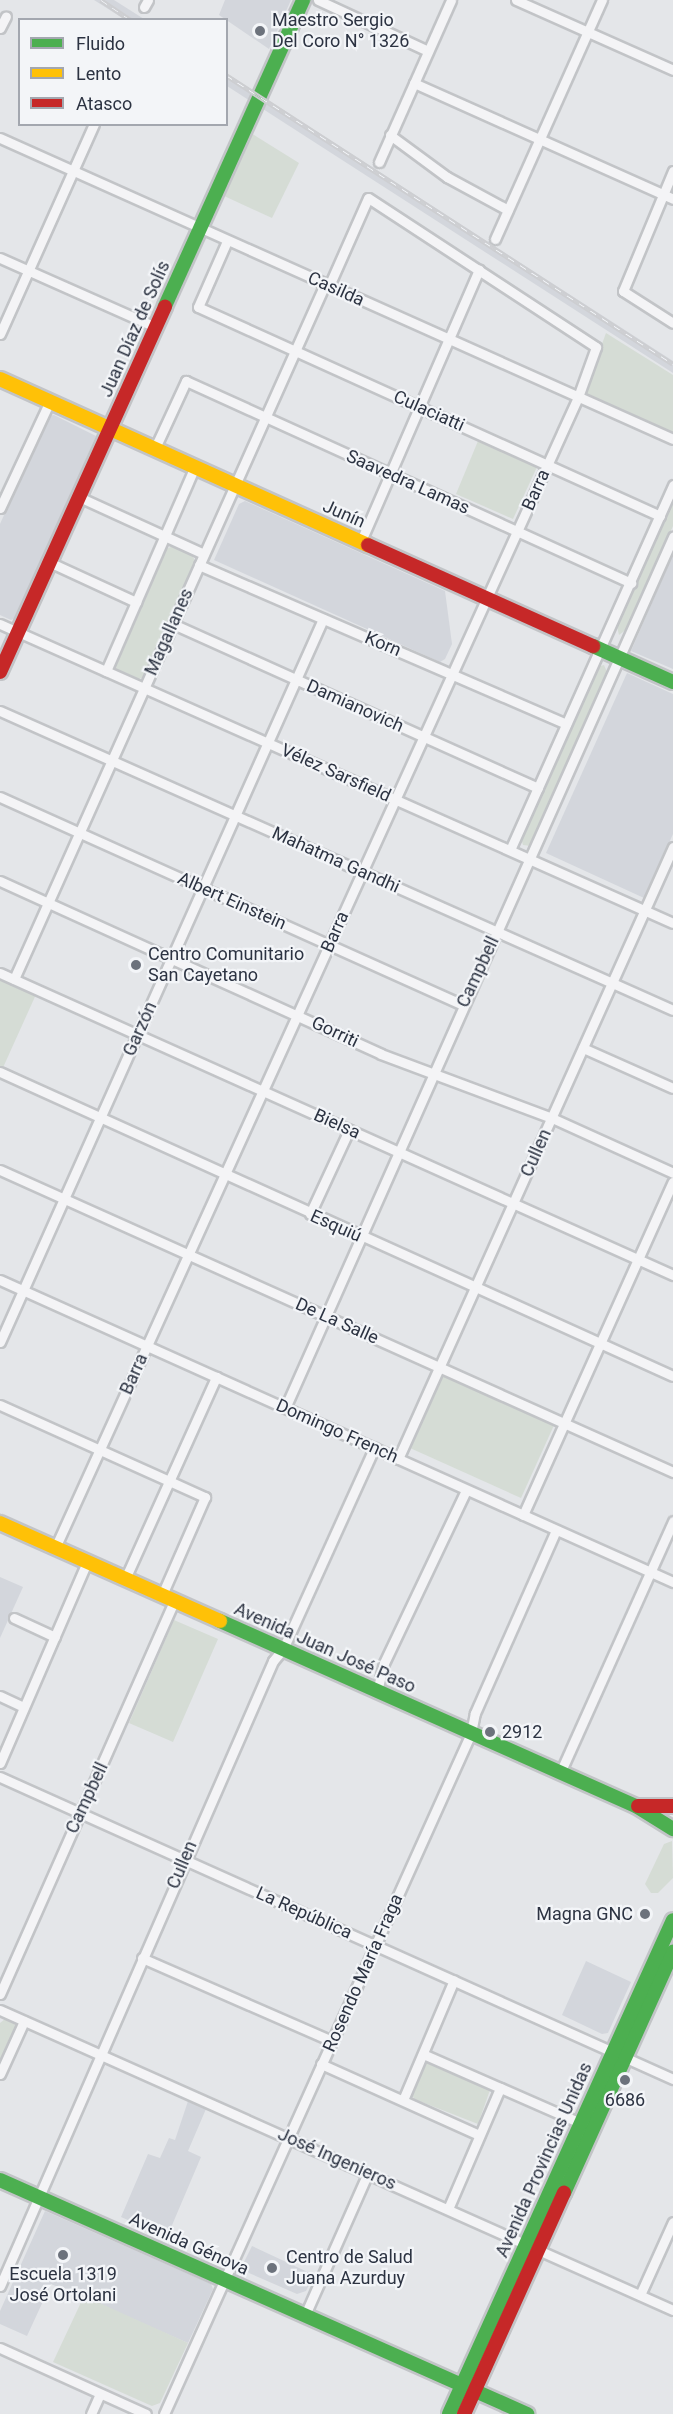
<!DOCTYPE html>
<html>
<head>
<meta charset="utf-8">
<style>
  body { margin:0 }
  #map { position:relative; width:673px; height:2414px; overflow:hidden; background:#e4e6e9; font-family:Roboto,sans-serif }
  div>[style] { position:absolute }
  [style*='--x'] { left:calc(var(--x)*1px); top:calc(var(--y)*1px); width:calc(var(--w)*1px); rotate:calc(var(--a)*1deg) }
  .built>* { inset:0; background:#d3d6dc }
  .green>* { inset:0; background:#d5dcd5 }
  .roads { filter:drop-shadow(2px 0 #c2c4c7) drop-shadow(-2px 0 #c2c4c7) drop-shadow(0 2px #c2c4c7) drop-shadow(0 -2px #c2c4c7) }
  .street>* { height:9px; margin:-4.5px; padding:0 4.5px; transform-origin:4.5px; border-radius:4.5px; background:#f4f4f6 }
  .fast>* { height:14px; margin:-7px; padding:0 7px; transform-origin:7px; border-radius:7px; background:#4caf50 }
  .slow>* { height:14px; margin:-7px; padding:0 7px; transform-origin:7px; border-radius:7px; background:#ffc107 }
  .jam>* { height:14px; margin:-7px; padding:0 7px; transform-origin:7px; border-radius:7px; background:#c62828 }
  .rail>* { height:4.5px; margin-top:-2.25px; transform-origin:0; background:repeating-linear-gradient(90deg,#f3f5f8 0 7px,#cdced1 0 14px); box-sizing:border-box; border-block:2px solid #cdced1 }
  .dots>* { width:16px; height:16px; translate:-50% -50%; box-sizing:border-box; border:3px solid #f3f5f8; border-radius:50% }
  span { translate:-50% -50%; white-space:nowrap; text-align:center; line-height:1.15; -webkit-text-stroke:4.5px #f3f5f8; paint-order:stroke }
  .poi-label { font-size:18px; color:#2c3342 }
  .left { translate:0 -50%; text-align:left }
  .right { translate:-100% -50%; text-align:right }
  .street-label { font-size:18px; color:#2c3342 }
  .legend { position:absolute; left:18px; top:18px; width:210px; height:108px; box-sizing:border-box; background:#f3f5f8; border:2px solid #a3a7af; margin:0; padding:8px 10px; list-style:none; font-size:18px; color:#2c3342 }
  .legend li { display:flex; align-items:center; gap:12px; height:30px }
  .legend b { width:30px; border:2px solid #a3a7af }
</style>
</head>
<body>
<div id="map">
  <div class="built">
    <i style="clip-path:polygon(94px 0,114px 0,144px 19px,124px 19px)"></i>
    <i style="clip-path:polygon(225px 0,291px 0,269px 49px,219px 15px)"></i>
    <i style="clip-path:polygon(226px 73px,673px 361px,673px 373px,227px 86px)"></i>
    <i style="clip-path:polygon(54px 415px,96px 436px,16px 618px,11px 620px,0 615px,0 524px,48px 416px)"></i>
    <i style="clip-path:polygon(245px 501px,445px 591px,452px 644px,445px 659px,440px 662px,214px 560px,239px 504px)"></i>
    <i style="clip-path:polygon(673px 554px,673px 669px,631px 651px)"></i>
    <i style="clip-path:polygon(627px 673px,673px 694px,673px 834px,644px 898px,546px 853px)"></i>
    <i style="clip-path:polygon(0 1577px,23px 1587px,0 1638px)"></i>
    <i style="clip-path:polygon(586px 1961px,631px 1982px,608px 2033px,602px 2034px,562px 2015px)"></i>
    <i style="clip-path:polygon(188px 2101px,206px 2109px,188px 2151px,201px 2157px,167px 2237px,121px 2217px,148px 2154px,160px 2158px,169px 2138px,175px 2140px)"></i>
    <i style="clip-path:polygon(45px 2211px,211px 2284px,213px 2289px,188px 2343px,51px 2284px,27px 2336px,0 2324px,0 2311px)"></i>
    <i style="clip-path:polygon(252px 2246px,314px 2275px,306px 2291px,297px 2294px,249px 2273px,243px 2264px)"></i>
  </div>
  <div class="green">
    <i style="clip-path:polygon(251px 133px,299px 163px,272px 218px,222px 195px)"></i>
    <i style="clip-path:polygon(606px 333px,673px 375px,673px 435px,583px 396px)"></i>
    <i style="clip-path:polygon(478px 441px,537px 467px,513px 519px,456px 494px)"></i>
    <i style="clip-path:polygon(673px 495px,673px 526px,627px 629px,619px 635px,616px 622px)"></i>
    <i style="clip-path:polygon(175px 545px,190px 552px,196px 562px,144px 677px,139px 679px,116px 669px,116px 659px,164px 550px)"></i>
    <i style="clip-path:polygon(604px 665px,608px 674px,531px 846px,523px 845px,520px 835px,596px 667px)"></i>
    <i style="clip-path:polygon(0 973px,38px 990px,1px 1072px,0 1072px)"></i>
    <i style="clip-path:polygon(444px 1374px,555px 1423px,521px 1498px,410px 1448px)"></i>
    <i style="clip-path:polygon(174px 1620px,218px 1639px,173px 1742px,129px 1723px)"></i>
    <i style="clip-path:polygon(672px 1841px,673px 1878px,658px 1893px,651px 1893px,645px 1884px,664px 1844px)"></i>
    <i style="clip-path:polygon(5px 2019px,14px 2021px,16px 2031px,0 2067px,0 2023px)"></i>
    <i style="clip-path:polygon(429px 2062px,490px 2090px,478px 2124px,414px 2099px,412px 2094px,423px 2065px)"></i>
    <i style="clip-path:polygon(84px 2296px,188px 2343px,160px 2403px,152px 2406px,53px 2362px)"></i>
  </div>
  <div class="roads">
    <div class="street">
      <i style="--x:318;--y:0;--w:121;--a:24.9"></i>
      <i style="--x:516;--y:0;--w:172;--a:24"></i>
      <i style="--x:144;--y:7;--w:8;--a:-60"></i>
      <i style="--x:0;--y:28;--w:13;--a:-63"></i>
      <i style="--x:414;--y:83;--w:284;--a:24.1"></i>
      <i style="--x:390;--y:135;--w:71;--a:36.4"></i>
      <i style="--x:447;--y:177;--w:69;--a:28.4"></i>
      <i style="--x:0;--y:138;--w:737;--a:24.1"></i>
      <i style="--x:379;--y:162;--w:177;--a:-66"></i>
      <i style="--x:673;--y:171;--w:130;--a:112.6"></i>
      <i style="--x:623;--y:291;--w:59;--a:32.6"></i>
      <i style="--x:495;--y:239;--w:262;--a:-65.9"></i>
      <i style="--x:227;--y:241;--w:72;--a:113.7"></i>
      <i style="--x:198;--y:307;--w:507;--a:24.34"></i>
      <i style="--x:0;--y:258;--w:171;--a:23.9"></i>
      <i style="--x:0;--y:334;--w:230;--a:-65.9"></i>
      <i style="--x:155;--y:448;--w:74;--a:-65.2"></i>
      <i style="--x:186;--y:381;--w:489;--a:24.4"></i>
      <i style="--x:79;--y:497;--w:137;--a:24.5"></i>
      <i style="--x:0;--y:508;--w:118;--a:-65"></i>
      <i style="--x:361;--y:541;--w:296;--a:-66.5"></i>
      <i style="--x:49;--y:562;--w:96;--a:24.7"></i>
      <i style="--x:199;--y:565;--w:400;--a:23.4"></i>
      <i style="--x:0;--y:624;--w:736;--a:23.95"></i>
      <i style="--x:173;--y:624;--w:400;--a:24.2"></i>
      <i style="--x:106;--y:671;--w:223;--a:-66.5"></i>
      <i style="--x:0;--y:711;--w:736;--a:23.95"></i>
      <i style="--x:0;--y:797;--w:508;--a:24.19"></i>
      <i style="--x:510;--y:850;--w:400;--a:-65.9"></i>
      <i style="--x:0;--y:881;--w:418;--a:24.4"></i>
      <i style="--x:381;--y:1054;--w:183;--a:20.5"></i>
      <i style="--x:552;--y:1118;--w:133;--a:24.4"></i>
      <i style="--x:0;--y:973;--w:738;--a:24.17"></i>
      <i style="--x:14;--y:979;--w:761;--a:-65.89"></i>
      <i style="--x:583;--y:1048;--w:98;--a:24"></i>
      <i style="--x:0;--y:1072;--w:738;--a:24.31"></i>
      <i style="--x:0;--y:1170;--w:738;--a:24.17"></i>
      <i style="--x:310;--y:1214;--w:93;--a:-65.1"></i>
      <i style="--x:0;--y:1280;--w:738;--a:24.17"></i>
      <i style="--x:0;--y:1342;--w:792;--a:-65.93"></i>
      <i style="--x:0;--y:1405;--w:225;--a:24.2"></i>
      <i style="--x:205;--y:1497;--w:107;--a:113.7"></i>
      <i style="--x:285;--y:1408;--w:954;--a:-65.99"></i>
      <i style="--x:398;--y:1459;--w:671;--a:-65.8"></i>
      <i style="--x:523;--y:1515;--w:365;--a:-65.8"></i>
      <i style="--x:55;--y:1548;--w:1264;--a:-65.56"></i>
      <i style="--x:578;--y:397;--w:53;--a:-70.2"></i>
      <i style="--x:596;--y:347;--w:272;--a:-146.8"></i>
      <i style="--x:368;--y:198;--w:96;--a:113.9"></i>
      <i style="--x:125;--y:1579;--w:222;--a:-65.7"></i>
      <i style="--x:14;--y:1618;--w:45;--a:24.9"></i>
      <i style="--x:377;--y:1691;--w:29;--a:-76"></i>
      <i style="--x:384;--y:1663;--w:191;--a:-64.6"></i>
      <i style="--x:0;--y:1696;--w:26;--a:25"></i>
      <i style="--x:0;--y:1763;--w:219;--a:-66.6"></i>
      <i style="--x:560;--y:1773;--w:276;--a:-65.8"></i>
      <i style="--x:0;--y:1777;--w:738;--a:24.17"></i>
      <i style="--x:142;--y:1958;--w:207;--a:23.6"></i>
      <i style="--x:0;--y:1994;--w:430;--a:-66.1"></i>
      <i style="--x:0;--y:2010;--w:737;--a:24.03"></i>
      <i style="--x:423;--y:2054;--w:171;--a:23.7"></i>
      <i style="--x:321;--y:2064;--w:173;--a:24.2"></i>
      <i style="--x:0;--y:2074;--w:58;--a:-65.6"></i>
      <i style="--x:403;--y:2100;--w:130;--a:-67"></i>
      <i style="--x:448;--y:2209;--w:132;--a:-66.7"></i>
      <i style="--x:0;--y:2286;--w:682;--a:-66.4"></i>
      <i style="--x:273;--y:1661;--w:16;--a:-50"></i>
      <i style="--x:283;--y:1649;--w:221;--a:-65.6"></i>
      <i style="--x:640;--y:2295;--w:80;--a:-65.7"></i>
      <i style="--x:305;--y:2315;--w:155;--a:-66.1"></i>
      <i style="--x:0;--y:2348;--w:160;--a:24.3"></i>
      <i style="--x:91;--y:2414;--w:22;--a:-66"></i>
      <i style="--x:164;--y:2414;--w:747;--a:-65.73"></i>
      <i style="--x:471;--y:1733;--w:20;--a:-79"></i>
      <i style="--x:475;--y:1713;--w:200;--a:-66.1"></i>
    </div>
    <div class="fast">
      <i style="--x:165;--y:306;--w:336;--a:-65.7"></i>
      <i style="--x:593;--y:646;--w:88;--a:24.2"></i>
      <i style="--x:220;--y:1621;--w:455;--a:24"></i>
      <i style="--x:636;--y:1806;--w:44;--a:31.9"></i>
      <i style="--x:0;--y:2180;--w:577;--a:23.94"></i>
      <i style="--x:564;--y:2193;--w:265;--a:-65.7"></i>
      <i style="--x:449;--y:2414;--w:542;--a:-65.61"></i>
    </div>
    <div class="slow">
      <i style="--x:0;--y:379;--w:404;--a:24.3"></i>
      <i style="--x:0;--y:1523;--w:241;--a:24"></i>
    </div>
    <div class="jam">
      <i style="--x:368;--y:545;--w:247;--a:24.2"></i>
      <i style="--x:0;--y:672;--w:401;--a:-65.7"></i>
      <i style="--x:638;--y:1806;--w:35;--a:0"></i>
      <i style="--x:464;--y:2414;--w:243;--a:-65.7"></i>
    </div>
  </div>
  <div class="rail">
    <i style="--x:101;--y:0;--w:36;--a:34"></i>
    <i style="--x:226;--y:75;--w:532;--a:32.88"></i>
  </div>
  <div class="dots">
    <i style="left:260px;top:31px;background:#6c727c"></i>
    <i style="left:136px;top:965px;background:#6c727c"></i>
    <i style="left:490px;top:1732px;background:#6c727c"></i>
    <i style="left:645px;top:1914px;background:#6c727c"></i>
    <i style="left:625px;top:2080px;background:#6c727c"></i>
    <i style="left:63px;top:2255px;background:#6c727c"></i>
    <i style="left:272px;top:2268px;background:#6c727c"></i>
  </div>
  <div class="poi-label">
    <span class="left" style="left:272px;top:31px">Maestro Sergio<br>Del Coro N° 1326</span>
    <span class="left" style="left:148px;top:965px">Centro Comunitario<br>San Cayetano</span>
    <span class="left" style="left:502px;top:1732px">2912</span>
    <span class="right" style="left:633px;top:1914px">Magna GNC</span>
    <span style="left:625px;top:2100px">6686</span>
    <span class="left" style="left:286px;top:2268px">Centro de Salud<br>Juana Azurduy</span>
    <span style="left:63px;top:2285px">Escuela 1319<br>José Ortolani</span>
  </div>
  <div class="street-label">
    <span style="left:336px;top:289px;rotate:24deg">Casilda</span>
    <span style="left:135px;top:329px;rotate:-66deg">Juan Díaz de Solís</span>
    <span style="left:429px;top:411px;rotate:24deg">Culaciatti</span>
    <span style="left:408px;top:482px;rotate:24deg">Saavedra Lamas</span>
    <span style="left:536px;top:490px;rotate:-66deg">Barra</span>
    <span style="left:344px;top:514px;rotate:24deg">Junín</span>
    <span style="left:169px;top:632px;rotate:-66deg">Magallanes</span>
    <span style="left:383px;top:644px;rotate:23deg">Korn</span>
    <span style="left:355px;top:706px;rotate:24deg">Damianovich</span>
    <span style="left:336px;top:773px;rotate:24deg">Vélez Sarsfield</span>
    <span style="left:336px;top:860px;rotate:24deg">Mahatma Gandhi</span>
    <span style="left:232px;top:901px;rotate:24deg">Albert Einstein</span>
    <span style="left:335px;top:932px;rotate:-66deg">Barra</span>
    <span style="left:478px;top:972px;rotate:-65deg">Campbell</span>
    <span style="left:140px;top:1029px;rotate:-66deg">Garzón</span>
    <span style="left:335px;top:1032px;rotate:25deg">Gorriti</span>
    <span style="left:337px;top:1124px;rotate:24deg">Bielsa</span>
    <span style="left:536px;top:1153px;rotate:-66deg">Cullen</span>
    <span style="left:336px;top:1226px;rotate:24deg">Esquiú</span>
    <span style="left:337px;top:1321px;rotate:24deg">De La Salle</span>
    <span style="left:134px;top:1374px;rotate:-66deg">Barra</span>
    <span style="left:337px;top:1431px;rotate:24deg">Domingo French</span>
    <span style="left:325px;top:1648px;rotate:24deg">Avenida Juan José Paso</span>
    <span style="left:87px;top:1798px;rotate:-65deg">Campbell</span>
    <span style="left:182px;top:1865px;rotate:-67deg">Cullen</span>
    <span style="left:304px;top:1913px;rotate:24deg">La República</span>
    <span style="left:363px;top:1973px;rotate:-66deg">Rosendo María Fraga</span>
    <span style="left:337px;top:2159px;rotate:24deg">José Ingenieros</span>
    <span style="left:544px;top:2160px;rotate:-66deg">Avenida Provincias Unidas</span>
    <span style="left:189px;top:2244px;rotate:24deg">Avenida Génova</span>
  </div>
  <ul class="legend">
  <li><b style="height:8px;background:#4caf50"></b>Fluido</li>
  <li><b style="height:8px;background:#ffc107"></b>Lento</li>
  <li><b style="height:8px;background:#c62828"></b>Atasco</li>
  </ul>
</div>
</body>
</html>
